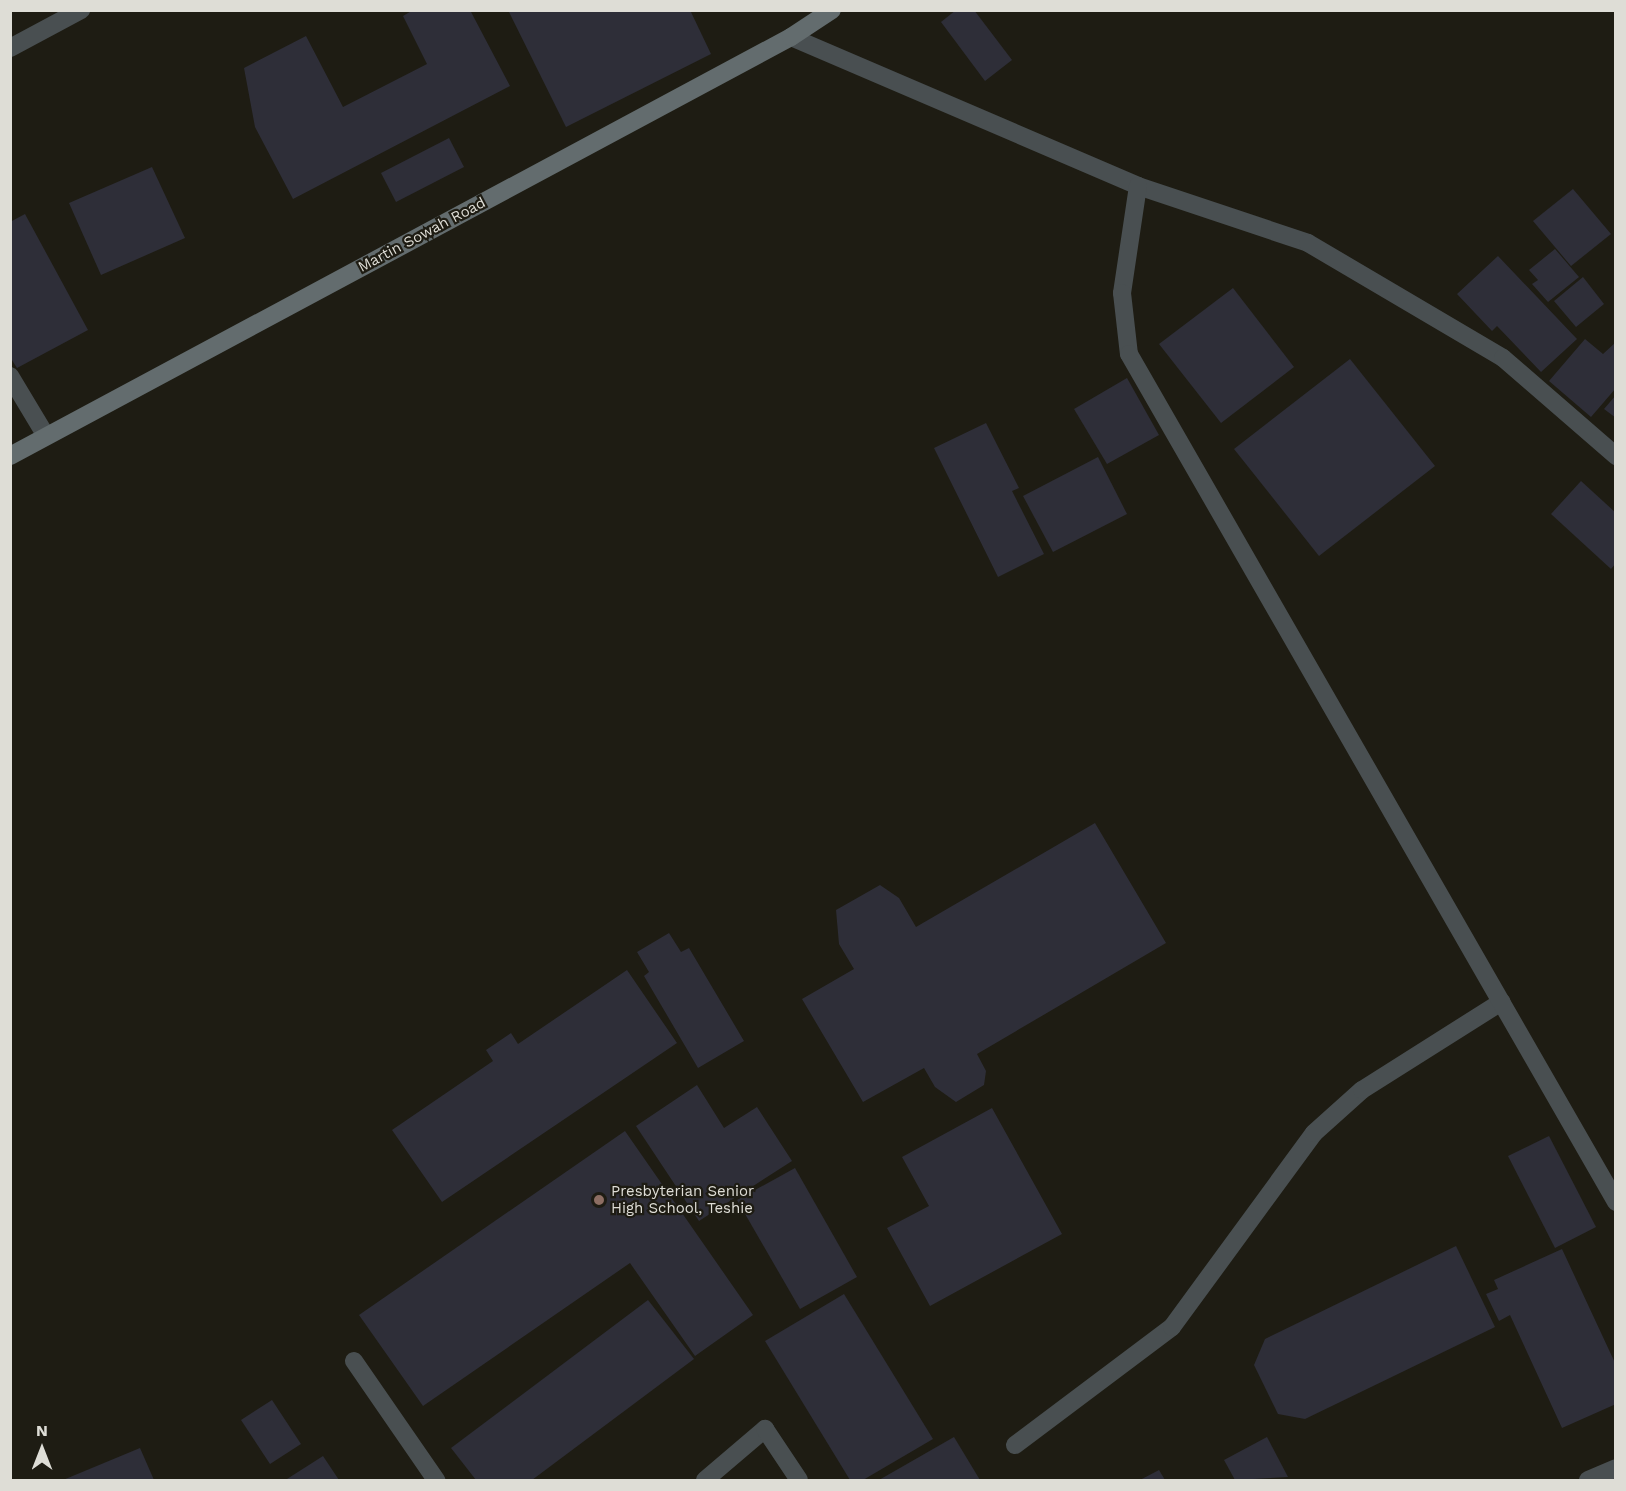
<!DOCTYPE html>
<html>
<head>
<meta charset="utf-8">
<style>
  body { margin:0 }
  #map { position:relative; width:1626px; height:1491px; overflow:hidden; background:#1e1c13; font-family:"Work Sans",sans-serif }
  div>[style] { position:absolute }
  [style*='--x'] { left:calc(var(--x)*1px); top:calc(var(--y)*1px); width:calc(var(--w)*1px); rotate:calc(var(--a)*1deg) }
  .building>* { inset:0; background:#2e2e38 }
  .lane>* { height:18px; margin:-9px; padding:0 9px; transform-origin:9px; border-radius:9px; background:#494f51 }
  .street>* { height:18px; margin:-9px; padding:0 9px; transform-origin:9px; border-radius:9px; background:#494f51 }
  .secondary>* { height:18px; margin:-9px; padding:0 9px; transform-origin:9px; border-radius:9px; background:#636c6e }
  .dots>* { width:16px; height:16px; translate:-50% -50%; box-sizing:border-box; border:3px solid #1e1c13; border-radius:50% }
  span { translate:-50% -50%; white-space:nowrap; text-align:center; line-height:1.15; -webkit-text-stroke:4.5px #1e1c13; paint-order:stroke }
  .street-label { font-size:15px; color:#deddd6 }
  .poi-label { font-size:15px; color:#deddd6 }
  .left { translate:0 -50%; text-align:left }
  .frame { position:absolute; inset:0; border:12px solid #deddd6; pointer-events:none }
  .north { position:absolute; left:12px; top:1419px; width:60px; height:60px; -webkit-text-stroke:4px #1e1c13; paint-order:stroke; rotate:0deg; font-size:16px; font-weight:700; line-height:24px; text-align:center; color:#deddd6 }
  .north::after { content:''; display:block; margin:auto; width:21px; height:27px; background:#deddd6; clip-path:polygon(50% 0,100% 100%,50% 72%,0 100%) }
</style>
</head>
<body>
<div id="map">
  <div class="building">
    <i style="clip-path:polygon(413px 10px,470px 10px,510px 86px,293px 199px,255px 127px,244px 68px,306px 36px,343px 107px,427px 64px,403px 16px)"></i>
    <i style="clip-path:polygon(508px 10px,690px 10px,711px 54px,566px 127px)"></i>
    <i style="clip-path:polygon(956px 10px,974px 10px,1012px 60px,985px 81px,941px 22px)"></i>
    <i style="clip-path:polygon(449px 138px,464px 167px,396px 202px,381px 173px)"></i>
    <i style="clip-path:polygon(152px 167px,185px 238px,101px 275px,69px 203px)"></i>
    <i style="clip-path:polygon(1573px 189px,1611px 234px,1571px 266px,1533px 221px)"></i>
    <i style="clip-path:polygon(25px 214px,88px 330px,17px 368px,10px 357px,10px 222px)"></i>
    <i style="clip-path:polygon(1555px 249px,1579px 277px,1548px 302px,1532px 284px,1538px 280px,1529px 270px)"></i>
    <i style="clip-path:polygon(1498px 256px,1577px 339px,1541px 372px,1497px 326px,1492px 331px,1457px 294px)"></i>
    <i style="clip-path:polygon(1583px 277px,1604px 304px,1576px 327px,1554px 301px)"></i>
    <i style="clip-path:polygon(1233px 288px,1294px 367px,1221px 423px,1159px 344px)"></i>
    <i style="clip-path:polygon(1585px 339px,1603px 354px,1616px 342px,1616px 388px,1591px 417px,1549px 381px)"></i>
    <i style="clip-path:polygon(1350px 359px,1435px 466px,1319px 556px,1234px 449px)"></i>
    <i style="clip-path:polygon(1127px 378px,1159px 435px,1107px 464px,1074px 409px)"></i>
    <i style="clip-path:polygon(1616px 395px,1616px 418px,1604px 409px)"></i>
    <i style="clip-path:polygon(986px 423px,1019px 488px,1012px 491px,1044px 554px,998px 577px,934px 448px)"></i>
    <i style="clip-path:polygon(1098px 457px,1127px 514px,1053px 552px,1023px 496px)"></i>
    <i style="clip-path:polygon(1581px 481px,1616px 513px,1616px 563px,1611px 569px,1551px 514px)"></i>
    <i style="clip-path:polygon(1095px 823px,1166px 943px,977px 1054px,986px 1071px,984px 1085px,956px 1102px,935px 1087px,924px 1068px,863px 1102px,802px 999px,854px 969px,839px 944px,836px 910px,880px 885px,899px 898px,916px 927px)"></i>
    <i style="clip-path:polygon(669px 933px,681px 952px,689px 948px,744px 1041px,698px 1068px,644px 976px,649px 972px,637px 952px)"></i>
    <i style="clip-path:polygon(627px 970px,677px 1043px,442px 1202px,392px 1130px,493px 1061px,486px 1050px,511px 1033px,518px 1044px)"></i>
    <i style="clip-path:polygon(697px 1085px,724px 1128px,757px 1107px,792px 1161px,699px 1221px,636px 1126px)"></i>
    <i style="clip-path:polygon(992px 1108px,1062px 1234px,930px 1306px,887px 1228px,929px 1206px,902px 1157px)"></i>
    <i style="clip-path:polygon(625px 1131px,753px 1315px,695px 1356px,630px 1263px,423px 1406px,359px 1315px)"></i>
    <i style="clip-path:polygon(1549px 1136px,1596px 1227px,1555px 1248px,1508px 1156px)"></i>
    <i style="clip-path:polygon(795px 1168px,857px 1277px,800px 1309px,737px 1200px)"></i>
    <i style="clip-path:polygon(1456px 1246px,1495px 1327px,1305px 1419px,1278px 1414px,1254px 1365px,1265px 1339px)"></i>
    <i style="clip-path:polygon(1562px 1249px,1616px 1365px,1616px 1404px,1562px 1428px,1510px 1315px,1499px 1321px,1486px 1294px,1498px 1289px,1494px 1280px)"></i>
    <i style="clip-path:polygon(844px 1294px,933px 1439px,863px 1480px,850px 1480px,765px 1341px)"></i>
    <i style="clip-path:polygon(648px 1300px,694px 1359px,532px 1480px,476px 1480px,451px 1448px)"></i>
    <i style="clip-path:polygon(272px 1400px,301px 1444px,270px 1464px,241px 1420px)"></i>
    <i style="clip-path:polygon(954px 1437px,980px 1480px,879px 1480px)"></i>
    <i style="clip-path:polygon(1267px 1437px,1288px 1477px,1235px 1480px,1224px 1460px)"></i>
    <i style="clip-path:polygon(140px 1448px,154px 1480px,63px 1480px)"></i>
    <i style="clip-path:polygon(323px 1456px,339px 1480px,288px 1480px,287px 1479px)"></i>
    <i style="clip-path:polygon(1159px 1470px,1165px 1480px,1140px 1480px)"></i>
  </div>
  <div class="lane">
    <i style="--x:354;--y:1361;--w:145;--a:55.4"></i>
    <i style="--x:1015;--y:1445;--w:196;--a:-36.9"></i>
    <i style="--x:1172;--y:1327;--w:240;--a:-53.8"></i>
    <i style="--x:1314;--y:1133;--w:64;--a:-41.9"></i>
    <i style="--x:1362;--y:1090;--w:165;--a:-32.3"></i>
    <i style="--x:705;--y:1480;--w:79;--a:-40.4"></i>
    <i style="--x:765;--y:1429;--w:61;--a:56.3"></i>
  </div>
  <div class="street">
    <i style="--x:791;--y:37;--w:378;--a:23.2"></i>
    <i style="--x:1138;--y:186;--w:179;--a:18.5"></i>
    <i style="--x:1308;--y:243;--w:226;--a:30.5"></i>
    <i style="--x:1503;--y:358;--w:150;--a:40.9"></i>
    <i style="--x:10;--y:48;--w:81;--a:-28.2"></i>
    <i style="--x:1138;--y:186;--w:108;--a:98.5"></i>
    <i style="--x:1122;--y:293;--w:61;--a:83.5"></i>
    <i style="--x:1129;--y:354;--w:978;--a:60.13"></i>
    <i style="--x:10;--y:376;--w:70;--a:59"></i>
    <i style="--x:1588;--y:1480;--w:30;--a:-23"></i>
  </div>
  <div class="secondary">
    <i style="--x:10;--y:456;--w:886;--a:-28.21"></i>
    <i style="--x:791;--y:37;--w:49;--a:-33.4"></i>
  </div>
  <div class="dots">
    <i style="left:599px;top:1200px;background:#8d6e63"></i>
  </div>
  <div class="street-label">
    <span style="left:422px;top:235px;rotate:-28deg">Martin Sowah Road</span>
  </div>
  <div class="poi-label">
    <span class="left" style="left:611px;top:1200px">Presbyterian Senior<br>High School, Teshie</span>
  </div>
  <div class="frame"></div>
  <div class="north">N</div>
</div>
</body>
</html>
